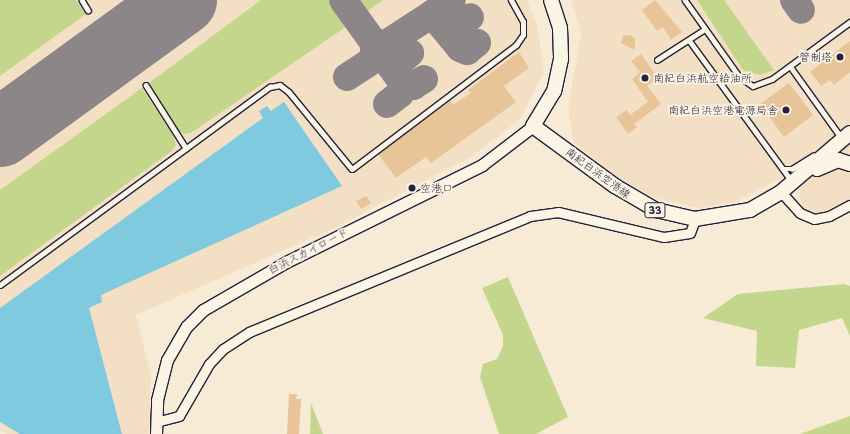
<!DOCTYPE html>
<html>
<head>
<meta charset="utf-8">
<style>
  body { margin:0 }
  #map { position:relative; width:850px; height:434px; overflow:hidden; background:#f8ebd6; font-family:"Playpen Sans","Klee One",sans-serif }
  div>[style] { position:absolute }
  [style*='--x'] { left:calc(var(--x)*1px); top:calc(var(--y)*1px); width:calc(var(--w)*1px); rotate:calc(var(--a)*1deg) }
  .built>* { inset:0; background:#f3e0c4 }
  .green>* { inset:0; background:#c4d68b }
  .water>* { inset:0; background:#80cae0 }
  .taxiway>* { height:28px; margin:-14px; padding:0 14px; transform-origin:14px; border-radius:14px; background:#8d8688 }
  .runway>* { height:69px; margin:-34.5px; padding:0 34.5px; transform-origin:34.5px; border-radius:34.5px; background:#8d8688 }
  .building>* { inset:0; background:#e7c599 }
  .roads { filter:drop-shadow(1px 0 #22223b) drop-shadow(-1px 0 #22223b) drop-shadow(0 1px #22223b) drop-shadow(0 -1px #22223b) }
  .service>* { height:4.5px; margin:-2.25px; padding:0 2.25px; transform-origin:2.25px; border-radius:2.25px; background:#fcf5e5 }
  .minor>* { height:9px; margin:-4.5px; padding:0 4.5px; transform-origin:4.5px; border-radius:4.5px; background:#fcf5e5 }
  .tertiary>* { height:11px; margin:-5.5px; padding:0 5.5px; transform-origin:5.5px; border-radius:5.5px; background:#fcf5e5 }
  .primary>* { height:14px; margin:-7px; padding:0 7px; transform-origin:7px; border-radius:7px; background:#fcf5e5 }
  .dots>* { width:11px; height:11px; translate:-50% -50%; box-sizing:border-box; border:2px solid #fcf5e5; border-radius:50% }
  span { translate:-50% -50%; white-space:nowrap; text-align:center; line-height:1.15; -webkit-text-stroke:3.5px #fcf5e5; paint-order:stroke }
  .shield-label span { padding:1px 3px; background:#fcf5e5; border:1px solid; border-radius:3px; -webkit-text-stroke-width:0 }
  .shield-label { font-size:10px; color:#22223b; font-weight:700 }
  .poi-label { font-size:11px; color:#22223b }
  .right { translate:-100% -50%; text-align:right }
  .left { translate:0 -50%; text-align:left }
  .street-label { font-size:11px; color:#22223b }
</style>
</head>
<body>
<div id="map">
  <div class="built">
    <i style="clip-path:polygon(0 0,527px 0,537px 25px,544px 73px,519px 120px,472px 156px,337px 227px,136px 315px,151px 376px,149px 434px,6px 434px,0 430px)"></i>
    <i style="clip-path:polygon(571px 0,850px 0,850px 199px,814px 216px,802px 208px,799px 188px,777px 180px,736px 202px,698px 208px,654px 198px,616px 176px,574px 143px,568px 110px,581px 33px)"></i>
  </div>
  <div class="green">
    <i style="clip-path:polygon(0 0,76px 0,86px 14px,0 76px)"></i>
    <i style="clip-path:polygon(261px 0,328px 0,347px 26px,191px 133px,184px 134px,177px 129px,149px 83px)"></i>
    <i style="clip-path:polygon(356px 0,383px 0,365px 13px)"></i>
    <i style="clip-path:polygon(697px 0,724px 0,774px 70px,760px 75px,743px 70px)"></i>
    <i style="clip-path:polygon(142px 88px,173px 135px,176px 145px,173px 150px,0 276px,0 190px)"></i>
    <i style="clip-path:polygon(508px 277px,568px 417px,536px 434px,499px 434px,480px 377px,483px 364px,497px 359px,503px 346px,503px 335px,482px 288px)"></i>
    <i style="clip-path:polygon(844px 284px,850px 286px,850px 336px,842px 318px,799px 330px,795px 368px,756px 366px,757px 331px,703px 318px,738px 294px)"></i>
    <i style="clip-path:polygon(311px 403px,323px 434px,310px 434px)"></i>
    <i style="clip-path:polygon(850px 416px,850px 434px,800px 434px)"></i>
  </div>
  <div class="water">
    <i style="clip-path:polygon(284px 102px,342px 186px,101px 295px,102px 302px,89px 308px,122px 434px,20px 434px,0 422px,0 308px,263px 118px,259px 111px,267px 106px,271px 111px)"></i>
  </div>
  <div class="taxiway">
    <i style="--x:343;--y:0;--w:101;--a:54.3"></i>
    <i style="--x:402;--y:82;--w:12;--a:20"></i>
    <i style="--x:413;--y:86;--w:13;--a:-32"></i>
    <i style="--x:794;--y:0;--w:12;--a:55"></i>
    <i style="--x:432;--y:14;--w:24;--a:-35"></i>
    <i style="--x:443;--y:26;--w:16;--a:0"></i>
    <i style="--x:459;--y:26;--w:14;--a:-39"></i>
    <i style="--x:375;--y:43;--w:11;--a:5"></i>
    <i style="--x:386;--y:44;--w:55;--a:-33.1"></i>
    <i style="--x:432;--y:14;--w:44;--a:50.5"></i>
    <i style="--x:460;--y:48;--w:8;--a:23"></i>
    <i style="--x:467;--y:51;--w:13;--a:-39"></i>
    <i style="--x:388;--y:62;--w:11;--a:5"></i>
    <i style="--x:399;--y:63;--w:15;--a:-42"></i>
    <i style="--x:347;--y:77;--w:31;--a:-33"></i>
    <i style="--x:373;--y:60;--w:17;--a:-83"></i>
    <i style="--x:387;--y:104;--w:16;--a:-38"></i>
    <i style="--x:400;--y:94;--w:12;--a:-81"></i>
  </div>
  <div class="runway">
    <i style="--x:0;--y:132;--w:225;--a:-36"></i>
  </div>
  <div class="building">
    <i style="clip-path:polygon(655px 0,682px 32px,671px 40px,663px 27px,657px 31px,642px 10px)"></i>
    <i style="clip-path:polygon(631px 35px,635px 38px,635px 50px,621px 43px,623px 36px)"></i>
    <i style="clip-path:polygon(850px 41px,850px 72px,834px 85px,830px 80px,821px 86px,810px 72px)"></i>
    <i style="clip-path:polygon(519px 52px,529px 68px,504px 86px,516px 102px,431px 163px,426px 157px,396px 178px,378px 154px,450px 101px,453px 105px,471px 93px,468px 90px)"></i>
    <i style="clip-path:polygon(641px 54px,658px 78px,647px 86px,661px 104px,634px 124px,637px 127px,628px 134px,616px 117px,627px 110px,630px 115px,648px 102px,632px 79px,640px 72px,631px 61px)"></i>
    <i style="clip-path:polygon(789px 83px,813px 115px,784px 137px,760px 104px)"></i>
    <i style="clip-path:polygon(366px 196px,371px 203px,361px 209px,356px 201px)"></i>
    <i style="clip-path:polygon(289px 394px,297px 394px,296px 399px,301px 399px,299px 434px,287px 434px)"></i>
  </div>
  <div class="roads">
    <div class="service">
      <i style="--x:82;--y:0;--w:12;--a:59"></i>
      <i style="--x:685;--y:0;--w:93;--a:54.6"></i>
      <i style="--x:739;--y:76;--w:17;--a:36"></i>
      <i style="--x:753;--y:86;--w:20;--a:-20"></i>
      <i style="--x:772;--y:79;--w:97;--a:-36.2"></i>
      <i style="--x:689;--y:40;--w:175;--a:53.9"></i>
      <i style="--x:657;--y:60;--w:57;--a:-32.9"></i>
      <i style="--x:790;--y:66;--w:87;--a:54.3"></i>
      <i style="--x:146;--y:85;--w:75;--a:57.6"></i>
      <i style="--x:783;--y:169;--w:9;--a:0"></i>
      <i style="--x:792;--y:169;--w:25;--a:-32"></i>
      <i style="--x:0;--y:285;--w:335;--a:-36.3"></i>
      <i style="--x:270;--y:87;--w:10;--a:-11"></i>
      <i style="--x:280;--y:85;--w:11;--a:38"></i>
      <i style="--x:289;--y:92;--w:99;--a:50.7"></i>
      <i style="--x:352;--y:169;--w:206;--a:-37.1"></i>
      <i style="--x:516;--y:45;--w:12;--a:-55"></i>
      <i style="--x:523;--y:35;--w:13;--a:-90"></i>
      <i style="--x:523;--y:22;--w:25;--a:-119"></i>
    </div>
    <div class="minor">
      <i style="--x:781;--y:192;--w:28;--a:48"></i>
      <i style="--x:800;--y:213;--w:15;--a:23"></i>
      <i style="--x:814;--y:219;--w:15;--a:-11"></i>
      <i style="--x:829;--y:216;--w:24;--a:-28"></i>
      <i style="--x:156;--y:422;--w:24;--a:-15"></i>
      <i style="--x:179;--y:416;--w:60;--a:-60"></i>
      <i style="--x:209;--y:364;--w:21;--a:-47"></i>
      <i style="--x:223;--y:349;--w:31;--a:-33"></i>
      <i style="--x:249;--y:332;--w:304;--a:-22.4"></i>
      <i style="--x:530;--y:216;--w:28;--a:-8"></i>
      <i style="--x:558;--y:212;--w:109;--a:13.3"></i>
      <i style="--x:664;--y:237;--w:26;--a:-9"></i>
      <i style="--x:690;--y:233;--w:15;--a:-70"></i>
    </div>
    <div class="tertiary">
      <i style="--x:156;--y:434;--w:34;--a:-88"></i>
      <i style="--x:157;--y:400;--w:41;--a:-76"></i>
      <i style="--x:167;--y:360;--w:39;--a:-60"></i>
      <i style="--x:187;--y:326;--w:23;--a:-45"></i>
      <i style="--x:203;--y:310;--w:96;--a:-30"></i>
      <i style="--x:286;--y:262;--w:219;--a:-26.3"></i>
      <i style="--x:482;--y:165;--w:64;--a:-37.4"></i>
    </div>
    <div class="primary">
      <i style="--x:551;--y:0;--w:29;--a:72"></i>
      <i style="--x:560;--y:28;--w:31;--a:88"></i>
      <i style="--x:561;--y:59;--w:33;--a:102"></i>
      <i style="--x:554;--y:91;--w:41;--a:121"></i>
      <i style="--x:533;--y:126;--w:102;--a:36.2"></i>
      <i style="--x:615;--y:186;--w:48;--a:30.3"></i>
      <i style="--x:656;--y:210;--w:40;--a:13"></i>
      <i style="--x:695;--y:219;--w:56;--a:-9.3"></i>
      <i style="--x:750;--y:210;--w:36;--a:-30"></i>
      <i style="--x:781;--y:192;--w:91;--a:-40.5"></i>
      <i style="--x:817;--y:169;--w:23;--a:-23"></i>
      <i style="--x:838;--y:160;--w:13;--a:18"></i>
    </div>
  </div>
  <div class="dots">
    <i style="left:840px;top:57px;background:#22223b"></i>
    <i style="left:645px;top:78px;background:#22223b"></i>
    <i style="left:786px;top:110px;background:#22223b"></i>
    <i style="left:412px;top:188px;background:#22223b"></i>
  </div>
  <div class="shield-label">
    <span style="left:655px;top:210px">33</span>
  </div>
  <div class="poi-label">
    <span class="right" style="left:832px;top:57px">管制塔</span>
    <span class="left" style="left:653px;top:78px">南紀白浜航空給油所</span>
    <span class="right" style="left:778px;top:110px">南紀白浜空港電源局舎</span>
    <span class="left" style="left:420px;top:188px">空港口</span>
  </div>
  <div class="street-label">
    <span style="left:598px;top:173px;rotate:36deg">南紀白浜空港線</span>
    <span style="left:308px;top:251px;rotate:-27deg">白浜スカイロード</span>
  </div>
</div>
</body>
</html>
